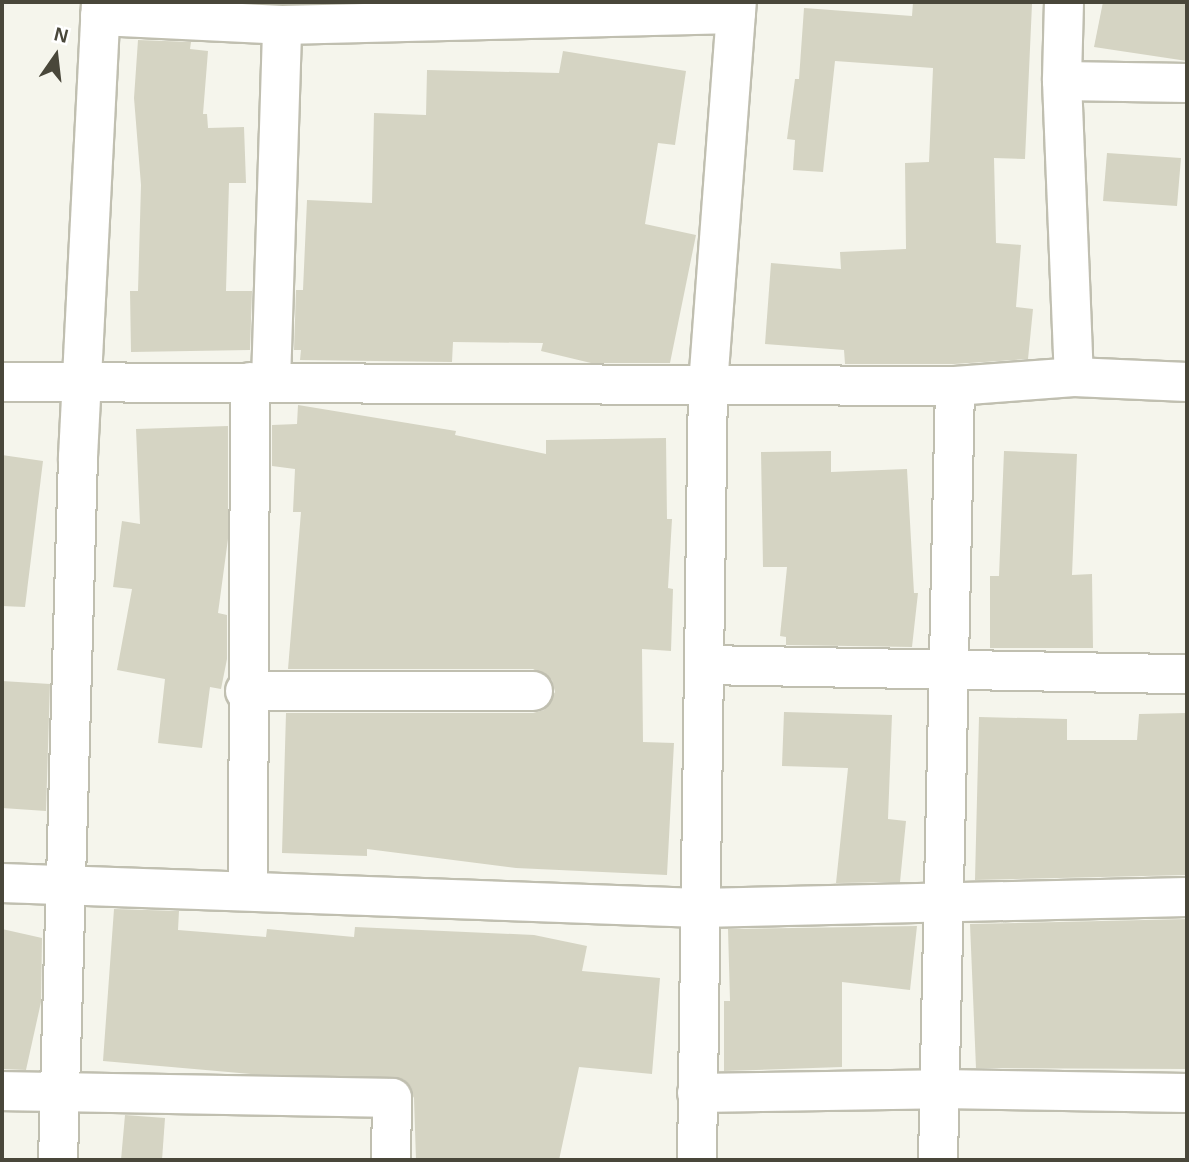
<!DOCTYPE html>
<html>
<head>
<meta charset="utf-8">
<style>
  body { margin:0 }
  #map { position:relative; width:1189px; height:1162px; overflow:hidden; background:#f5f5ec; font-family:Helvetica,sans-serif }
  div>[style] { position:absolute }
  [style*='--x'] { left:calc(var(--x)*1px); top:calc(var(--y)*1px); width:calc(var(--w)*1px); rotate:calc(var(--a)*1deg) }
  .building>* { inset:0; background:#d5d4c3 }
  .roads { filter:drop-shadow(2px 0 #c0bfb0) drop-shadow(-2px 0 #c0bfb0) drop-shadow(0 2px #c0bfb0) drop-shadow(0 -2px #c0bfb0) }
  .minor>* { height:38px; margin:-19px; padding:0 19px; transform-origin:19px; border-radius:19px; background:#fff }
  span { translate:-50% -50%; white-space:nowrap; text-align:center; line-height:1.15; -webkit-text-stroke:7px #fff; paint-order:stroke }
  .frame { position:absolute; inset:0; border:4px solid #49473a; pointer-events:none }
  .north { position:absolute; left:21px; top:21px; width:70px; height:70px; -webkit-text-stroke:5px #fff; paint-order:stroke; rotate:14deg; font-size:19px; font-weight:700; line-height:28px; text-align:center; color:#49473a }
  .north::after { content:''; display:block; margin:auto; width:24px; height:32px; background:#49473a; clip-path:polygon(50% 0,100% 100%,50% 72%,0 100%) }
</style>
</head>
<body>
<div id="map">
  <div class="building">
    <i style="clip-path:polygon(913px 2px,1032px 4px,1025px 159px,994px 158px,996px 243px,1021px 245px,1016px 307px,1033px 309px,1028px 359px,954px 364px,845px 364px,844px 350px,765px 344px,771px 263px,841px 269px,840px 252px,906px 249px,905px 163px,929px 162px,933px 68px,835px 61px,823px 172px,793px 170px,795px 140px,787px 139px,795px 79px,799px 79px,804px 8px,912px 16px)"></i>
    <i style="clip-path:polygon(1103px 2px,1187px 2px,1187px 61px,1094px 47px)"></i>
    <i style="clip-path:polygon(138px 40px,191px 42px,190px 49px,208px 51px,203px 114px,207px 114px,208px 128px,244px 127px,246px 183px,229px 183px,226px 291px,252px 291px,250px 350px,131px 352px,130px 291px,138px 291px,141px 185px,134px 98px)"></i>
    <i style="clip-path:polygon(563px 51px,686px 71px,675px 145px,658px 143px,645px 224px,696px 235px,670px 363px,591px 363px,541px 351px,543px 343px,453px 342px,452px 362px,300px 360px,301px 350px,294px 350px,296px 290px,303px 290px,307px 200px,372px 203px,374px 113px,426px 115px,427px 70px,559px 73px)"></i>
    <i style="clip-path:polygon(1107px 153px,1181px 158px,1177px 206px,1103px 201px)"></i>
    <i style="clip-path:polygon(298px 405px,456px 431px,455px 435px,546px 454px,546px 440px,666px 438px,667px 519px,672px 519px,668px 588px,673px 589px,671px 651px,642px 649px,643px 742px,674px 743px,667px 875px,516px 868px,367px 849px,367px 856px,282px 853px,286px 713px,533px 713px,544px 710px,555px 692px,552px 680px,533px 669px,288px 669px,301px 512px,293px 512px,295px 469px,272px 466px,272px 425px,297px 424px)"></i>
    <i style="clip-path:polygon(228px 426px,228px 539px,218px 613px,227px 615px,227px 659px,221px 689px,210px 687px,202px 748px,158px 743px,165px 679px,117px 670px,132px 589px,113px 587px,122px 521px,140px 524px,136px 429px)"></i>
    <i style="clip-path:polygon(831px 451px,831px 472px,907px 469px,914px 593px,918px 593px,912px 647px,786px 645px,786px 637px,780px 636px,787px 567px,763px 567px,761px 452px)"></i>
    <i style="clip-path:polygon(1004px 451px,1077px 454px,1072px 575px,1092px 574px,1093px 648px,990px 648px,990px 576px,999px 576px)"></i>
    <i style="clip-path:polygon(2px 455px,43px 461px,25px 607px,2px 606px)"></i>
    <i style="clip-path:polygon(2px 681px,50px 684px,46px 811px,2px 808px)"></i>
    <i style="clip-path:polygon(784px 712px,892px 715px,888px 819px,906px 821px,900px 882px,836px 883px,848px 768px,782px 766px)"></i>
    <i style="clip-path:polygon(1187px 713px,1187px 875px,975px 880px,979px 717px,1067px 719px,1067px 740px,1137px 740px,1139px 714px)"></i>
    <i style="clip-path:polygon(114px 909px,179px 911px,178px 930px,266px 937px,267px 929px,354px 937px,355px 927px,534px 935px,587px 946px,582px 971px,660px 978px,652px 1074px,579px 1067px,559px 1160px,416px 1160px,414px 1098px,403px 1079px,251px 1074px,103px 1061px)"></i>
    <i style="clip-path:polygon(1187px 919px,1187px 1069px,976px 1068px,970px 924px)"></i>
    <i style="clip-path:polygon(917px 926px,910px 990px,842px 982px,842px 1067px,724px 1071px,724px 1001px,730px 1001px,728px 929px)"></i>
    <i style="clip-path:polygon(2px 929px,42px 938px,41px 1002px,26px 1070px,2px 1069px)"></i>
    <i style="clip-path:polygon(125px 1115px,165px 1118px,162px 1160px,121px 1160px)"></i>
  </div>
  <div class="roads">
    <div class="minor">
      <i style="--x:1064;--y:2;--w:79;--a:91.5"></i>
      <i style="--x:1062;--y:81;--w:125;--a:0.9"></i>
      <i style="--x:100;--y:16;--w:182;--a:2.8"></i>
      <i style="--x:282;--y:25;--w:454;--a:-1.4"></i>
      <i style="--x:1062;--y:81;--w:296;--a:87.7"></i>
      <i style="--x:2;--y:382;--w:953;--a:0.24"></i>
      <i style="--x:271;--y:382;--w:357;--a:-88.2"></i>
      <i style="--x:705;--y:665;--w:482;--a:1.1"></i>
      <i style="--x:245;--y:691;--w:288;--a:0"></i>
      <i style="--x:2;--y:883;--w:698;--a:2.05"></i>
      <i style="--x:700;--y:908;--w:487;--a:-1.3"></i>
      <i style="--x:248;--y:889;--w:507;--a:-89.77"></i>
      <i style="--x:2;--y:1091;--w:390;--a:1"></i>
      <i style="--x:392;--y:1098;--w:62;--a:90.9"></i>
      <i style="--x:697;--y:1093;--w:243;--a:-0.9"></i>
      <i style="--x:940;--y:1089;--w:247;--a:0.9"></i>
      <i style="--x:58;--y:1160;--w:703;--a:-88.37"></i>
      <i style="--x:78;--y:457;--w:456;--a:-87.1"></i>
      <i style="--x:697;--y:1160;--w:775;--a:-89.19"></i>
      <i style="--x:708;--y:385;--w:384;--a:-85.7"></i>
      <i style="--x:938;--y:1160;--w:774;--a:-88.74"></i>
      <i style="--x:955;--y:386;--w:119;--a:-4.3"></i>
      <i style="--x:1074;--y:377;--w:113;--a:2.5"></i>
    </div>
  </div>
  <div class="frame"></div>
  <div class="north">N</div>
</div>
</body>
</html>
